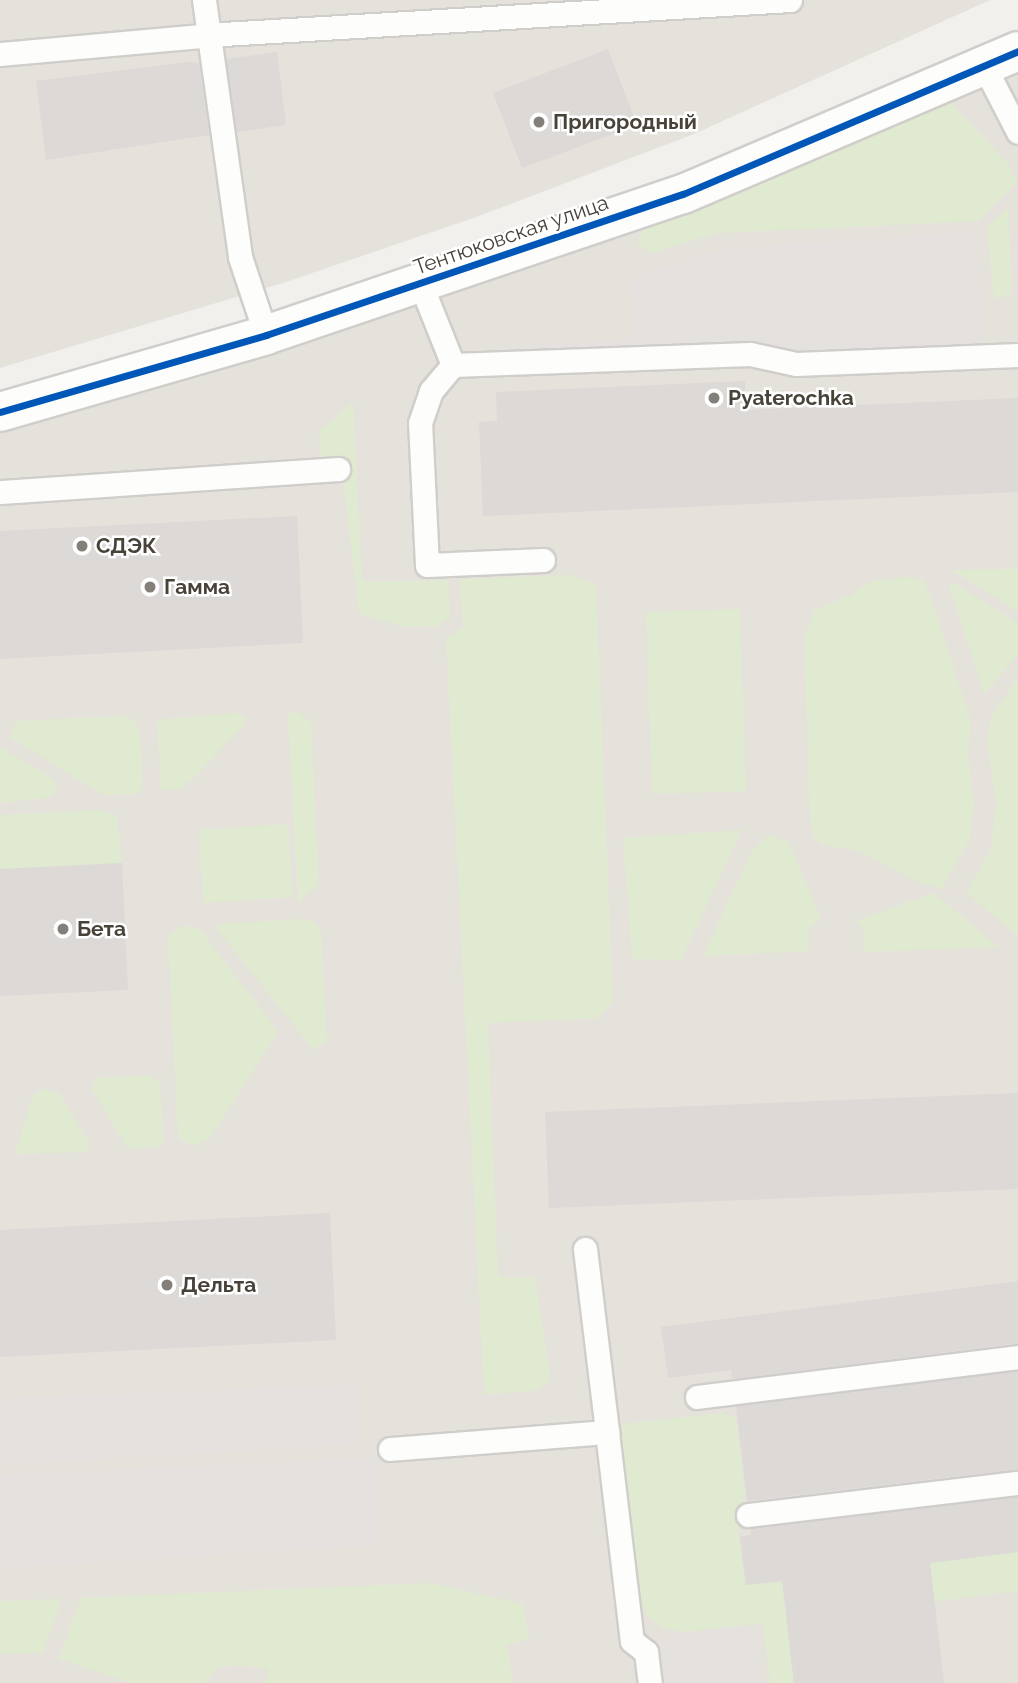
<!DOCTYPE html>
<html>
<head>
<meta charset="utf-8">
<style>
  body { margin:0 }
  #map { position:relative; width:1018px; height:1683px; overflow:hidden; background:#f2f0ed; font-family:Raleway,sans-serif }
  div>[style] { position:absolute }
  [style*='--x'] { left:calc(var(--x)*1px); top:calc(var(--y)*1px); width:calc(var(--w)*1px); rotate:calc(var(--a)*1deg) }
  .residential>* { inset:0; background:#e5e2dc }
  .green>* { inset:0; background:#e0ead0 }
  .parking>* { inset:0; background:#e4e1de }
  .building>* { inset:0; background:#dcd9d6 }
  .roads { filter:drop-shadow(2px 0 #d0cecb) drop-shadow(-2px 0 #d0cecb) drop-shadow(0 2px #d0cecb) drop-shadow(0 -2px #d0cecb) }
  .service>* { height:23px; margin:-11.5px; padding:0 11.5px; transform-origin:11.5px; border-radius:11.5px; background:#fdfdfc }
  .tertiary>* { height:38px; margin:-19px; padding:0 19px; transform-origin:19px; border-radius:19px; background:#fdfdfc }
  .cycleway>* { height:7px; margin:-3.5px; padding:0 3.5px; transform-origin:3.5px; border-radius:3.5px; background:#0057b8 }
  .dots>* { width:19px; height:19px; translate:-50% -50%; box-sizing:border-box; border:4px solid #fff; border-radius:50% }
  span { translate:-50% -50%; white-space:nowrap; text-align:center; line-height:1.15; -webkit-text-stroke:5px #fff; paint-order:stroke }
  .poi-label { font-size:21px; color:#484239; font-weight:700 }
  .left { translate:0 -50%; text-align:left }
  .street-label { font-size:21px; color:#484239 }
</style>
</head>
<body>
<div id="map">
  <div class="residential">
    <i style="clip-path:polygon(0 0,990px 0,694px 134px,479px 216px,286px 282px,0 368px)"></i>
    <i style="clip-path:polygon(1018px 55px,1018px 1683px,0 1683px,0 414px,216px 358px)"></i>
  </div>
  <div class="green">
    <i style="clip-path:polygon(949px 101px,1008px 164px,1017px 182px,979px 221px,718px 233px,650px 253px,637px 242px,648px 224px)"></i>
    <i style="clip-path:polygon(1008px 208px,1012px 293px,994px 299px,987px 228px)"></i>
    <i style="clip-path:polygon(353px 402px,362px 582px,448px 580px,450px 617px,438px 626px,405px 627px,359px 614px,341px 462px,320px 463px,319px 432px)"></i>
    <i style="clip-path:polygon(1018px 569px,1018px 612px,952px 570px)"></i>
    <i style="clip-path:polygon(569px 575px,596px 584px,613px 1003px,597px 1018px,488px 1023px,498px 1277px,535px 1278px,551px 1380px,537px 1390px,484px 1395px,446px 637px,463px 628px,460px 579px)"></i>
    <i style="clip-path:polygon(905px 577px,922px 579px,928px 590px,971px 721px,968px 755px,974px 803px,970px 838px,942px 889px,915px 881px,860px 851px,824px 845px,814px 838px,810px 821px,804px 638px,810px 622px,814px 610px,849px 596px,869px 582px)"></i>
    <i style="clip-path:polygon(954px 583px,1018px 623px,1018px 655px,984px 694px,949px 585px)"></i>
    <i style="clip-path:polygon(740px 609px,746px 791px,652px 794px,646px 612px)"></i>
    <i style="clip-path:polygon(1018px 679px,1018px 936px,966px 892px,991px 849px,996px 803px,987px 740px,992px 715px)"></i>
    <i style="clip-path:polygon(298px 712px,311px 722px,319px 884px,298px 903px,288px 713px)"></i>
    <i style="clip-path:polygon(239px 713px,246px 720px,244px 725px,194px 778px,178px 790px,161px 790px,157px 720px)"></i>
    <i style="clip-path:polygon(120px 716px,133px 719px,140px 731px,143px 787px,137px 794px,103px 795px,10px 737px,16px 721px)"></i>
    <i style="clip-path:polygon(0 747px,53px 779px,57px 788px,52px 797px,0 803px)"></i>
    <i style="clip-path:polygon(99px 810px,117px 816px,122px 863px,0 869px,0 815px)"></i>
    <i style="clip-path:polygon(288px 824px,293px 897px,203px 903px,199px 830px)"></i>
    <i style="clip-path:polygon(742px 830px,681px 960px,632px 959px,623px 838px)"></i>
    <i style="clip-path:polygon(769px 835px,789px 842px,821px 919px,809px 929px,809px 951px,703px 956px,752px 850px)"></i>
    <i style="clip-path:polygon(934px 893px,998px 947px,863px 952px,863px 929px,856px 921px)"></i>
    <i style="clip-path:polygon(304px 919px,314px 921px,321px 930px,327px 1042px,314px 1050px,216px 928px,218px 924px)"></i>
    <i style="clip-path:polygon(183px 925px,200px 929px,278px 1032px,209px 1139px,195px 1146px,178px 1138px,168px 936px)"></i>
    <i style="clip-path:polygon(152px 1075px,160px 1084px,164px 1142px,158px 1147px,128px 1149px,91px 1088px,97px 1078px)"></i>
    <i style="clip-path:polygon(42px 1089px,59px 1093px,89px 1142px,86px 1152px,15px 1154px,32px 1097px)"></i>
    <i style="clip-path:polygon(722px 1413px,736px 1418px,745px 1494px,738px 1528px,745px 1585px,1018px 1552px,1018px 1591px,787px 1620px,794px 1683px,770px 1683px,763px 1623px,684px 1632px,663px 1628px,647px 1615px,638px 1595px,619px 1432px,623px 1424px)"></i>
    <i style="clip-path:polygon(429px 1583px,523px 1604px,529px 1640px,507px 1644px,513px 1683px,265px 1683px,269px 1669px,242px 1665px,218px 1667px,204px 1683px,130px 1683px,59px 1659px,81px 1598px)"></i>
    <i style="clip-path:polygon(62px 1599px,43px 1653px,0 1654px,0 1601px)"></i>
  </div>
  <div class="parking">
    <i style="clip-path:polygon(977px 232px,982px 366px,782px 374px,770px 365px,496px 371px,495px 347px,635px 340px,631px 278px,724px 249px)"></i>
    <i style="clip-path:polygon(357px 1385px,359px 1444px,0 1465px,0 1399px)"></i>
    <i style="clip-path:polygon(375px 1458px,378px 1545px,0 1568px,0 1475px)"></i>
    <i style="clip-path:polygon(752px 1625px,759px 1683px,667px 1683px,662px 1636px)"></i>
  </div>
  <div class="building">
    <i style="clip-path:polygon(608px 49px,637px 125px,522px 168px,493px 93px)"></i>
    <i style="clip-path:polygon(277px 52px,286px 125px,237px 132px,226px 59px)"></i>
    <i style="clip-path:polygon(188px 62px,199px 63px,209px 135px,46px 160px,36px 81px)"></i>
    <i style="clip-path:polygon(745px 381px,745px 410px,1018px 398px,1018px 492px,483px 516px,479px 422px,497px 421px,496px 392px)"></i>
    <i style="clip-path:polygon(297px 516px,303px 643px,0 659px,0 531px)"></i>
    <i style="clip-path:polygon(122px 863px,128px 990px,0 996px,0 869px)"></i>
    <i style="clip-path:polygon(1018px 1093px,1018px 1189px,549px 1208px,545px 1112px)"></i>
    <i style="clip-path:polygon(330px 1213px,336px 1340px,0 1357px,0 1230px)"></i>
    <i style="clip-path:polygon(1018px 1281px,1018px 1343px,732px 1379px,731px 1370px,668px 1378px,661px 1327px)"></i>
    <i style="clip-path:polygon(1018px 1371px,1018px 1469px,747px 1501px,736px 1406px)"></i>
    <i style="clip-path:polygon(1018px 1497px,1018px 1552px,930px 1563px,944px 1683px,794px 1683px,782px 1581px,746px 1585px,740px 1537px,751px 1535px,751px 1529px)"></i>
  </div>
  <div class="roads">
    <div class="service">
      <i style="--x:204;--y:0;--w:260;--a:82"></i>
      <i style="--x:240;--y:257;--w:82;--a:71.6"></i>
      <i style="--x:0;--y:54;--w:224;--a:-5.1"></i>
      <i style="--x:223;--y:34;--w:568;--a:-3.43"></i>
      <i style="--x:984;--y:66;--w:74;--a:62.7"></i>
      <i style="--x:421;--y:285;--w:86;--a:68.2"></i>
      <i style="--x:0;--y:492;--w:339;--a:-3.9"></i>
      <i style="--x:543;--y:560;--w:116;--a:177.5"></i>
      <i style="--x:427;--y:565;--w:142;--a:-92.8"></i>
      <i style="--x:420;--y:423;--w:34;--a:-71"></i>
      <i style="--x:431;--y:391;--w:34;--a:-50"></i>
      <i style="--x:453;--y:365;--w:297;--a:-2.1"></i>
      <i style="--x:750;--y:354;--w:47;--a:12.3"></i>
      <i style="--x:796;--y:364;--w:222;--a:-2.3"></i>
      <i style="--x:585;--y:1249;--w:184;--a:83.1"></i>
      <i style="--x:697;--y:1397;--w:323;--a:-7.1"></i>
      <i style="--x:390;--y:1449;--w:218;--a:-4.5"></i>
      <i style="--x:607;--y:1432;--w:210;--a:83.2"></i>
      <i style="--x:632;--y:1641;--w:18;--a:38"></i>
      <i style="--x:646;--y:1652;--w:31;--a:83"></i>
      <i style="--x:748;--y:1515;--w:272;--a:-6.8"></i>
    </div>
    <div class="tertiary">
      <i style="--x:0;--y:412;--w:277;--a:-16.1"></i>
      <i style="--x:266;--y:335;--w:440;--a:-18.7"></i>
      <i style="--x:683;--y:194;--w:364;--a:-23.1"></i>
    </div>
  </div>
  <div class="cycleway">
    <i style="--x:0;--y:412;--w:277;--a:-16.1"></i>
    <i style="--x:266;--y:335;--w:440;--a:-18.7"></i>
    <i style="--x:683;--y:194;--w:364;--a:-23.1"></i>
  </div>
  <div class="dots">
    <i style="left:539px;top:122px;background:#847f78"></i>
    <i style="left:714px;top:398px;background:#847f78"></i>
    <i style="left:82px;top:546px;background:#847f78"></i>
    <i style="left:150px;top:587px;background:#847f78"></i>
    <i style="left:63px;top:929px;background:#847f78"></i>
    <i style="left:167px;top:1285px;background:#847f78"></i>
  </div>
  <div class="poi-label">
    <span class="left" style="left:553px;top:122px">Пригородный</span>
    <span class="left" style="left:728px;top:398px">Pyaterochka</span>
    <span class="left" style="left:96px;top:546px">СДЭК</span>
    <span class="left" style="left:164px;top:587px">Гамма</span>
    <span class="left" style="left:77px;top:929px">Бета</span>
    <span class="left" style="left:181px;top:1285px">Дельта</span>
  </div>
  <div class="street-label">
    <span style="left:511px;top:235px;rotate:-19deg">Тентюковская улица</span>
  </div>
</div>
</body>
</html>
